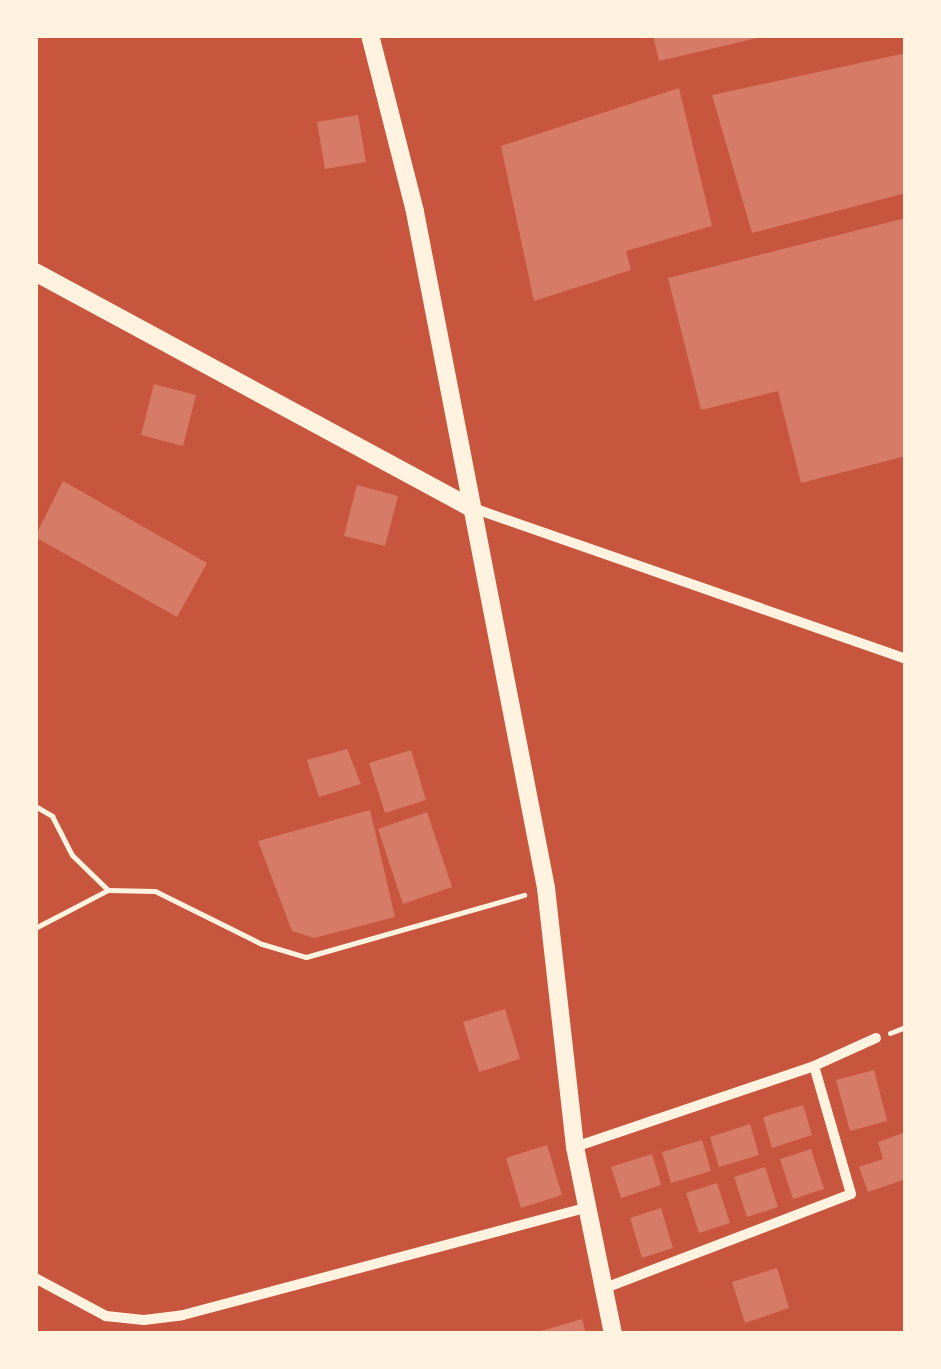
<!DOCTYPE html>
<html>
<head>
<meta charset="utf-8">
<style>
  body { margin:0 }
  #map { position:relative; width:941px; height:1369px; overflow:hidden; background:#c8553d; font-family:Poppins,sans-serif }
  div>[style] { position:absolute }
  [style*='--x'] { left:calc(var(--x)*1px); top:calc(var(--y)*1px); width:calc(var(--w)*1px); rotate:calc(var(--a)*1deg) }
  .building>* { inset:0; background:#d67c66 }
  .path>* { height:5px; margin:-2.5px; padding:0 2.5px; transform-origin:2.5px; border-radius:2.5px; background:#fff3e0 }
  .minor>* { height:10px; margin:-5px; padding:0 5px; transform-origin:5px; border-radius:5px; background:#fff3e0 }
  .tertiary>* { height:18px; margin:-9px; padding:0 9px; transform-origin:9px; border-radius:9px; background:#fff3e0 }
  span { translate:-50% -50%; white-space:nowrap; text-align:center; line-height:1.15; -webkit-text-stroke:8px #fff3e0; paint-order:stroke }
  .frame { position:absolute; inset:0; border:38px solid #fff3e0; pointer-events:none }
</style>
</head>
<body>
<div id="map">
  <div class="building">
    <i style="clip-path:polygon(653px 35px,762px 35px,762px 37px,659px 61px)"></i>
    <i style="clip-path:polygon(906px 53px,906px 193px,752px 233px,712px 95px)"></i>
    <i style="clip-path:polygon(679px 88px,712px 226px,626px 251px,631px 270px,534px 301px,501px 146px)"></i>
    <i style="clip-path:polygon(358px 115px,366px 162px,325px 169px,317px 122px)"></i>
    <i style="clip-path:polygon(906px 218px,906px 456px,801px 483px,778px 391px,701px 410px,668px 278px)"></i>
    <i style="clip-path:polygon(154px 384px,196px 395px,183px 446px,141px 435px)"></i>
    <i style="clip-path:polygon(63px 481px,207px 563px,177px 617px,35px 537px)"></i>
    <i style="clip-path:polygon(357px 485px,398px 496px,385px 546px,344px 536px)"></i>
    <i style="clip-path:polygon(347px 749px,361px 784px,319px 797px,307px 760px)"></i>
    <i style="clip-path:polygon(411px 750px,426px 800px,385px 813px,369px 763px)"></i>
    <i style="clip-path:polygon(370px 810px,395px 917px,314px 938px,292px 931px,258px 841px)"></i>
    <i style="clip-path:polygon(427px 812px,452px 887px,403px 904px,378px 829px)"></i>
    <i style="clip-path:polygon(505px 1009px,520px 1059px,479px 1072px,463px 1022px)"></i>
    <i style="clip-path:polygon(874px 1070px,887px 1121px,850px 1131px,836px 1080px)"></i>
    <i style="clip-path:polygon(803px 1105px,812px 1135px,772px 1148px,763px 1117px)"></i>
    <i style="clip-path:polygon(750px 1124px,759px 1155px,719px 1167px,710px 1137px)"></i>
    <i style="clip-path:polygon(903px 1133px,906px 1179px,868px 1192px,859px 1167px,883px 1159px,878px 1142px)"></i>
    <i style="clip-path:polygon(702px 1140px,711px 1171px,671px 1183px,662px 1152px)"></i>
    <i style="clip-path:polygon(547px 1145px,562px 1195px,521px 1208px,506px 1158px)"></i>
    <i style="clip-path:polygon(811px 1149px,824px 1189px,793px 1199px,780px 1159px)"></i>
    <i style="clip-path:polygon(652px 1154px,661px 1185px,621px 1198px,611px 1167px)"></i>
    <i style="clip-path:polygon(765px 1167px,778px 1207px,747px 1217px,734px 1177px)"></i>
    <i style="clip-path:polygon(717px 1183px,730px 1223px,699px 1233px,686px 1193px)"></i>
    <i style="clip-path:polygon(661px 1208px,673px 1248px,642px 1258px,630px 1218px)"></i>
    <i style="clip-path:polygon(777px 1268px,789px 1308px,745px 1323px,732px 1282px)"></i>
    <i style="clip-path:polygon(582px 1319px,586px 1334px,542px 1334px,541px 1331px)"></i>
  </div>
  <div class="path">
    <i style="--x:35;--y:806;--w:20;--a:30"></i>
    <i style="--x:52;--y:816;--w:44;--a:62.9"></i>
    <i style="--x:72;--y:855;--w:50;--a:44.2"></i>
    <i style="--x:35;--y:928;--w:82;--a:-27.5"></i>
    <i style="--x:108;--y:890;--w:47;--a:1.2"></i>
    <i style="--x:155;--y:891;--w:119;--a:26.4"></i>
    <i style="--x:262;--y:944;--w:46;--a:16.5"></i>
    <i style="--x:306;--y:957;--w:227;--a:-15.9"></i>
    <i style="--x:890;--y:1033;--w:17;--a:-21"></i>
  </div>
  <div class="minor">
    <i style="--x:470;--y:507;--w:462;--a:19.2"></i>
    <i style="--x:575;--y:1147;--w:252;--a:-18.7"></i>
    <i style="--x:814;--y:1066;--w:68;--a:-24.3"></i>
    <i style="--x:35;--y:1278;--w:81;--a:28.2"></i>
    <i style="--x:106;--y:1316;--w:38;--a:6"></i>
    <i style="--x:144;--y:1320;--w:39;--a:-7"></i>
    <i style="--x:183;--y:1315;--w:416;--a:-14.9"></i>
    <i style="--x:605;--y:1288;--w:263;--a:-20.9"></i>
    <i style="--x:851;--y:1194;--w:133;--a:-106.1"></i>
  </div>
  <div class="tertiary">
    <i style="--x:370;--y:35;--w:183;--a:75.7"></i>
    <i style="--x:415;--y:212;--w:689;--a:79.03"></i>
    <i style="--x:546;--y:888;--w:261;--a:83.6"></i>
    <i style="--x:575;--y:1147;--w:191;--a:78.5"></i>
    <i style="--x:35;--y:272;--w:494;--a:28.4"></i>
  </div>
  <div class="frame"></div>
</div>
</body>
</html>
